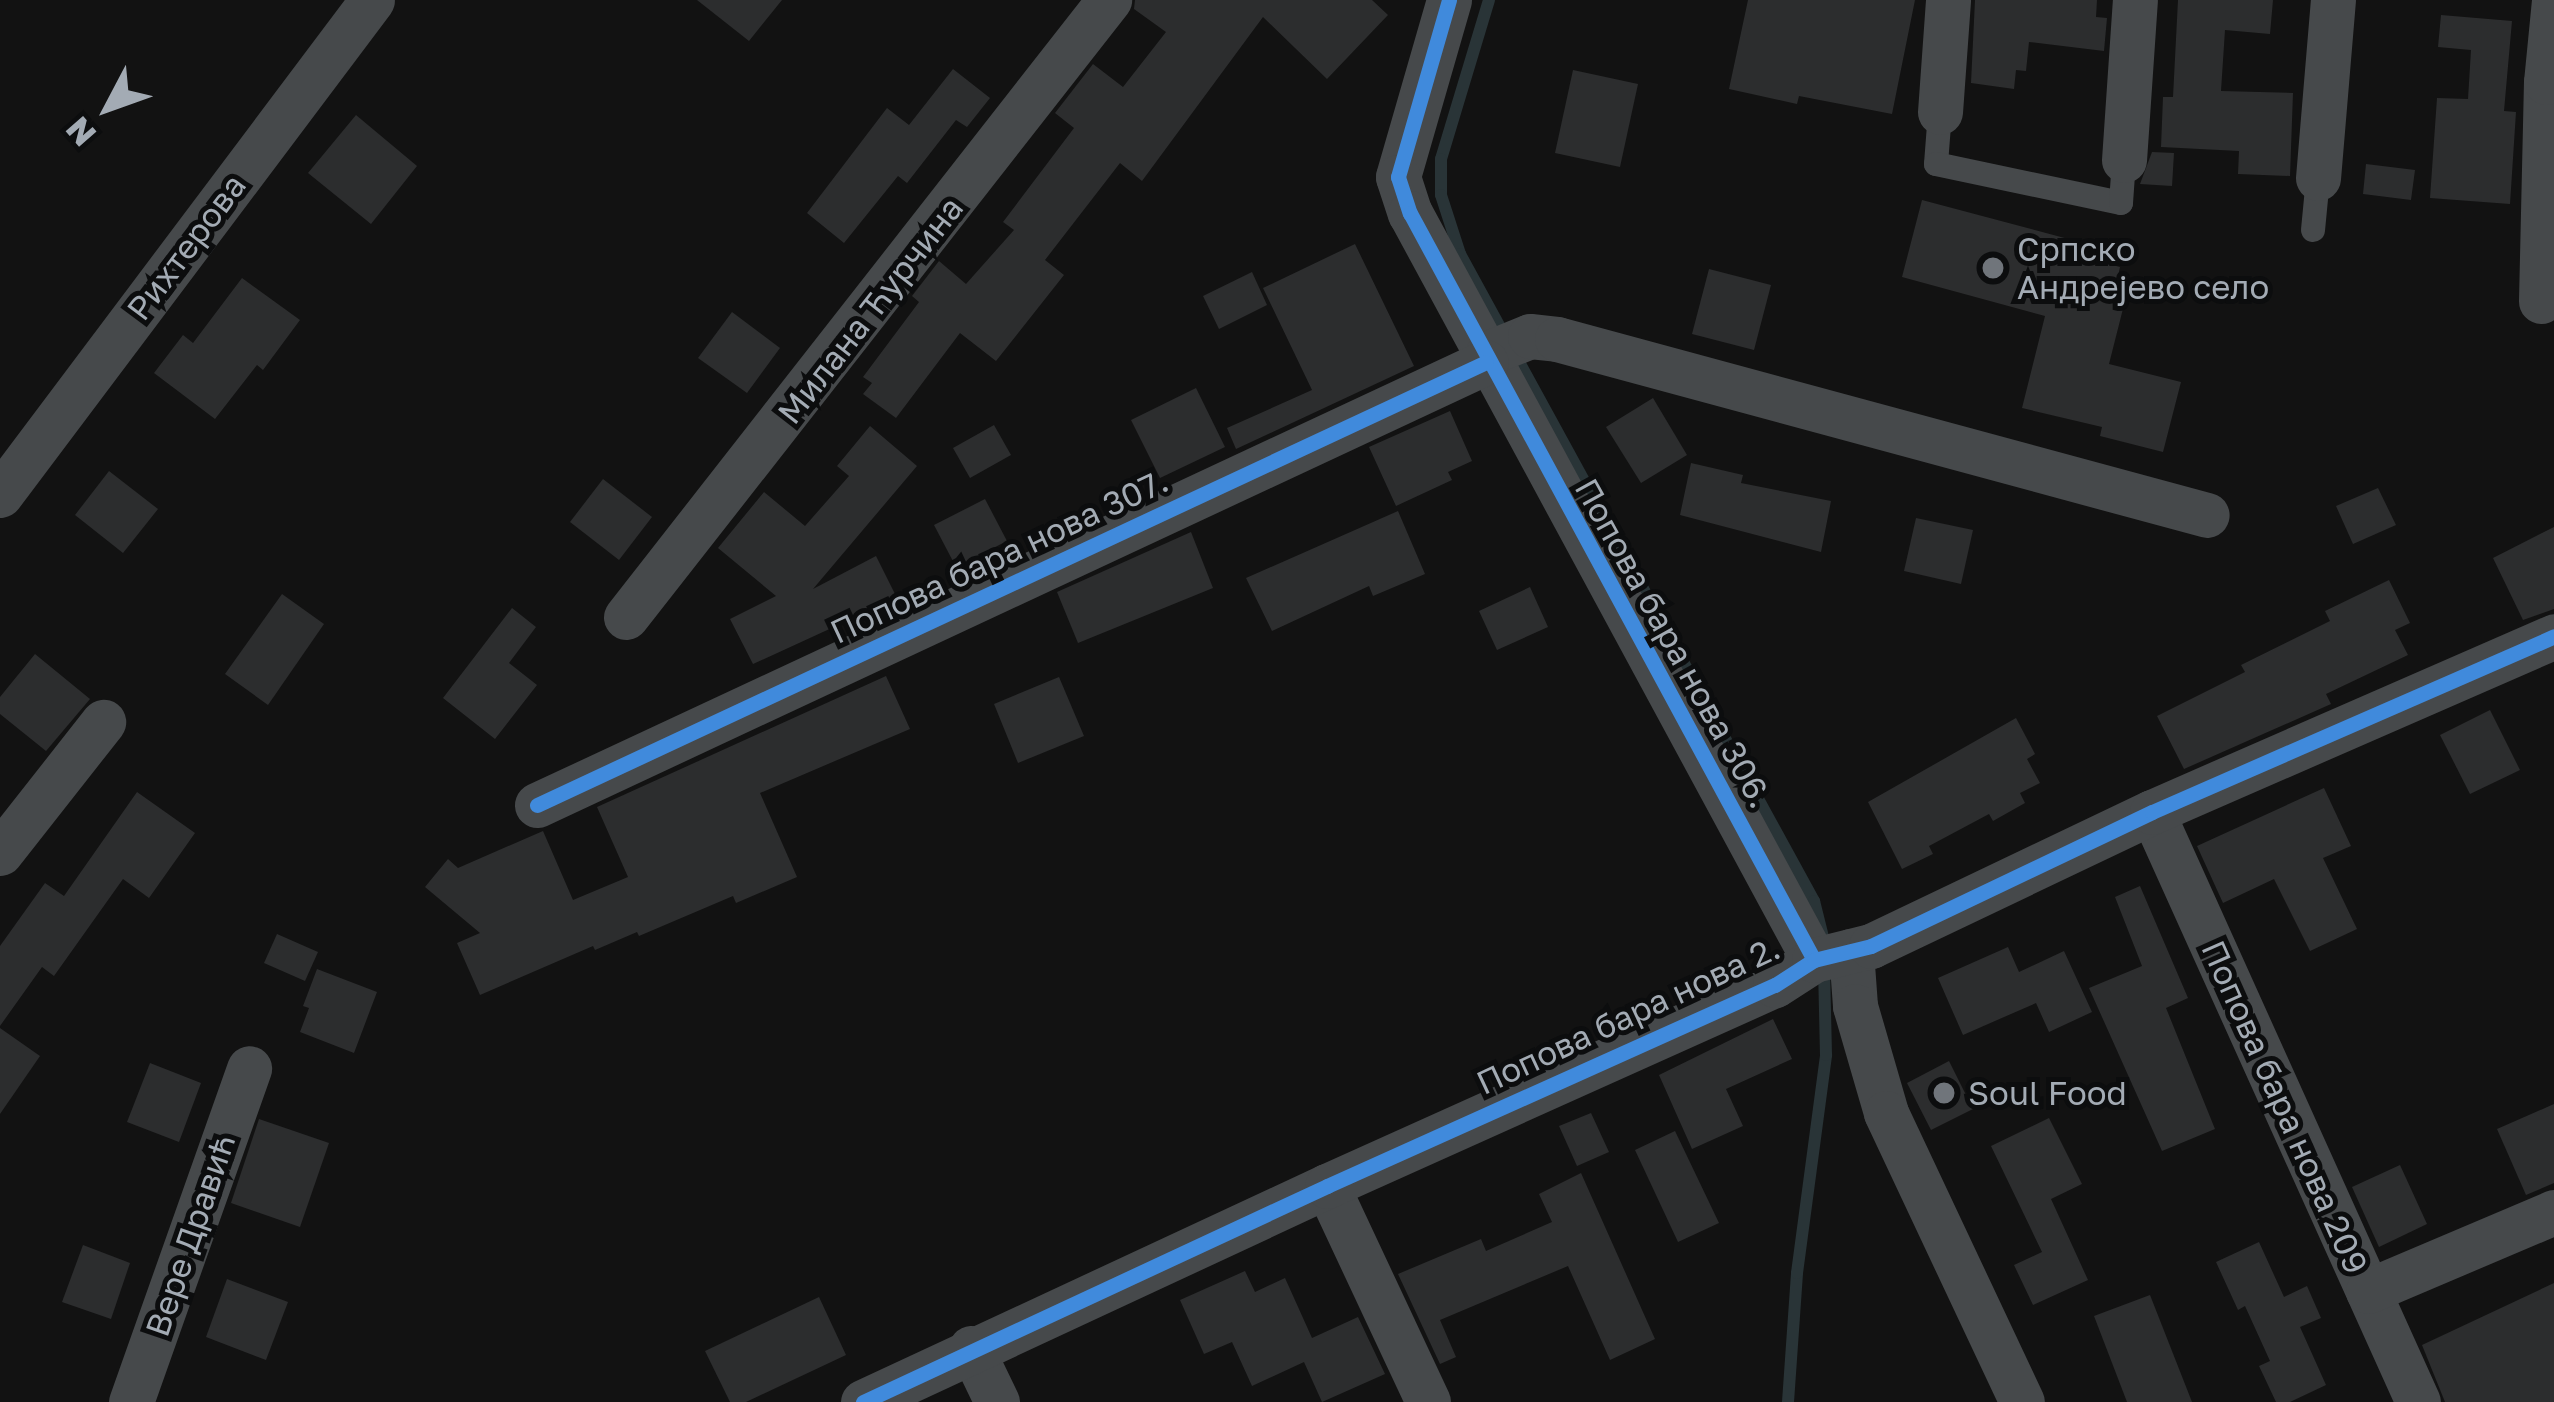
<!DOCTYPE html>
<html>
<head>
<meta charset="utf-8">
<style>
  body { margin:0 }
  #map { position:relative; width:2554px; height:1402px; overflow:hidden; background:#121212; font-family:"Golos Text",sans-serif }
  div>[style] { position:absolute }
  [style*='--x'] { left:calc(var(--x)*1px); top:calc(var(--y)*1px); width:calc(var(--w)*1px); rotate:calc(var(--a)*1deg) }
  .stream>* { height:12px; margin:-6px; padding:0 6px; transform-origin:6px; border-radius:6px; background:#293437 }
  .building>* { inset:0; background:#2c2d2e }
  .service>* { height:24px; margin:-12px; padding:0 12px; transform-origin:12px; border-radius:12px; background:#46494b }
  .minor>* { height:45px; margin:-22.5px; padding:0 22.5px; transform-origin:22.5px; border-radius:22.5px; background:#46494b }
  .cycleway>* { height:15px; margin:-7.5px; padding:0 7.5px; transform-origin:7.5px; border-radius:7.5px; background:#408adc }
  .dots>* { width:33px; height:33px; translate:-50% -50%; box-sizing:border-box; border:6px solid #0c0d0e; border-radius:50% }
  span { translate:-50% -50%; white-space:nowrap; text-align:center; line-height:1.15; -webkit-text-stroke:10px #0c0d0e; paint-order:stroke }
  .street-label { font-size:33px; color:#a3abb4 }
  .poi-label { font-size:33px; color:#a3abb4 }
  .left { translate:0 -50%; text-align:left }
  .north { position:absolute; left:48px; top:48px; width:120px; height:120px; -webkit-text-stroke:9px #0c0d0e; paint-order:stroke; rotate:229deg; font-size:33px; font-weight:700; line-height:48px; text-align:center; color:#a3abb4 }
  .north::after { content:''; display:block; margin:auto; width:42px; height:54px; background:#a3abb4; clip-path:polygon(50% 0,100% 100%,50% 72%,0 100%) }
</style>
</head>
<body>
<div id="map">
  <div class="stream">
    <i style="--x:1489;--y:0;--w:166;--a:106.8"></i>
    <i style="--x:1441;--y:159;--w:36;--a:90"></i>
    <i style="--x:1441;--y:195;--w:62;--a:72.1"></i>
    <i style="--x:1460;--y:254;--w:738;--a:61.32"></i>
    <i style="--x:1814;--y:901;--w:41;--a:76"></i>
    <i style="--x:1788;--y:1402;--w:129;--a:-86"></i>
    <i style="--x:1797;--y:1273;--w:220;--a:-82.4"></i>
    <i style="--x:1826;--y:1055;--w:88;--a:-91.3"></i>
  </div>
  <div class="building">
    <i style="clip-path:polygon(697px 0,782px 0,749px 41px)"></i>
    <i style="clip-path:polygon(1135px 0,1372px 0,1388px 15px,1327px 79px,1263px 17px,1142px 181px,1120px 163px,1045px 260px,1064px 275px,996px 361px,960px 333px,896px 418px,863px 394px,872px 383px,863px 377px,919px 302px,912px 296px,939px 261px,966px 284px,1014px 230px,1003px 222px,1074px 128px,1055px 113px,1093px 64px,1123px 87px,1166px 32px,1134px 9px)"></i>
    <i style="clip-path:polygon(1748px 0,1915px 0,1892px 114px,1799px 96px,1797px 104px,1729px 89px)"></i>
    <i style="clip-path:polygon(1975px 0,2097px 0,2096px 17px,2107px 18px,2104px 51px,2029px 42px,2026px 71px,2016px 70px,2014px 89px,1971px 83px)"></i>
    <i style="clip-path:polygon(2178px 0,2273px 0,2270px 34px,2225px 30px,2221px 91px,2293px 93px,2290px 176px,2238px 174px,2239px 151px,2161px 147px,2163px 97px,2173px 97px)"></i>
    <i style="clip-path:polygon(2441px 15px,2512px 21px,2504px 111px,2516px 112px,2510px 204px,2430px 198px,2437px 98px,2468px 99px,2471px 50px,2438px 47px)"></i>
    <i style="clip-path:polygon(953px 69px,990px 98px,967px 127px,956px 120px,907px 183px,898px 176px,844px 243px,807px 213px,887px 108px,909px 125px)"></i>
    <i style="clip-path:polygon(1573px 70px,1638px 84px,1620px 167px,1555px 153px)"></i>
    <i style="clip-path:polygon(356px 115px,417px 166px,371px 224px,308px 173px)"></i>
    <i style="clip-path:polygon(2152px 152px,2174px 153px,2172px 186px,2140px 184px)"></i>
    <i style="clip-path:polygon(2366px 164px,2415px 170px,2411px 200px,2363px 194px)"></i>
    <i style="clip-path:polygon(1922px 200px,2087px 244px,2083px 257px,2120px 267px,2118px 276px,2128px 289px,2109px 364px,2181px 382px,2163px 452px,2100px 436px,2102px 427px,2022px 408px,2045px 316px,1902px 277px)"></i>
    <i style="clip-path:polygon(1355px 244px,1414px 366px,1236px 449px,1227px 428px,1312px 390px,1263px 288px)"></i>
    <i style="clip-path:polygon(1709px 269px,1771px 285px,1754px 350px,1692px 334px)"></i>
    <i style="clip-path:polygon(1252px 272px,1267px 305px,1219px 329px,1203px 296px)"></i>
    <i style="clip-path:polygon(242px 278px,300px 320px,263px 370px,257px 365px,215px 419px,154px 373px,183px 335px,193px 343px)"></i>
    <i style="clip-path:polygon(732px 312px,780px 348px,747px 393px,698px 358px)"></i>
    <i style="clip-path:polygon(1196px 388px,1225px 447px,1160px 478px,1131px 420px)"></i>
    <i style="clip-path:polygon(1653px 398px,1687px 455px,1641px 483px,1606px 427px)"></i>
    <i style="clip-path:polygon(1450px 411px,1472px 461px,1448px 472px,1452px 480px,1396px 506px,1369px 447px)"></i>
    <i style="clip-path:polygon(994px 425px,1011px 455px,970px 478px,953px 448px)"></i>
    <i style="clip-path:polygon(870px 426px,917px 466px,813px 589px,876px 556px,897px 598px,753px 664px,730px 619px,776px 596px,718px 548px,764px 492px,805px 526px,849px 476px,837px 466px)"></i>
    <i style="clip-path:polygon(1691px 463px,1743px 475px,1741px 483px,1831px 501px,1821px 552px,1680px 515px)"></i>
    <i style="clip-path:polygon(109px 471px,158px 509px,123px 553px,75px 515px)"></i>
    <i style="clip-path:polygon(603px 479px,652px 517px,619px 560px,570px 522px)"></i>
    <i style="clip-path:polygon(2378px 488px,2396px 525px,2353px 544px,2336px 506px)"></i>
    <i style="clip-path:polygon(985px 499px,1007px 541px,956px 567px,934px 525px)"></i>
    <i style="clip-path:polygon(1398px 511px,1425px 574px,1373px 596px,1369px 586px,1272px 631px,1246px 578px)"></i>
    <i style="clip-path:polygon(1916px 518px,1973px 530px,1961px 584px,1904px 571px)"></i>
    <i style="clip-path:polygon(2554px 527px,2554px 609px,2523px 620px,2493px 558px)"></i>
    <i style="clip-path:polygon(1191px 532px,1213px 588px,1078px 643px,1057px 592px)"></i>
    <i style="clip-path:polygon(2389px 580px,2410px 623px,2395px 630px,2408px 655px,2326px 694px,2331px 704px,2184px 769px,2157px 716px,2245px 672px,2241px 665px,2330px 621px,2325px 611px)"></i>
    <i style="clip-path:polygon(1530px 587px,1548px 627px,1497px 650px,1479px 611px)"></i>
    <i style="clip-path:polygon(282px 594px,324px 624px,268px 705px,225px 674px)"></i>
    <i style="clip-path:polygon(512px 608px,536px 627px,509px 663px,537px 685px,495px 739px,443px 698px)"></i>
    <i style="clip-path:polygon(35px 654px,90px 699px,46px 751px,0 714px,0 697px)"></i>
    <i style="clip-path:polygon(886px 676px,910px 729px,760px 793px,797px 877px,736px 903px,733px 896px,639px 936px,637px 932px,595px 950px,593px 946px,480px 995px,457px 943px,480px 933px,425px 887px,448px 859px,458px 868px,543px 831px,573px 900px,628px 877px,597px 807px)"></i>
    <i style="clip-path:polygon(1059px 677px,1084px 736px,1018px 763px,994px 704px)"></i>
    <i style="clip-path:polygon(2490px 710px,2520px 770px,2470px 794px,2440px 735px)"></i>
    <i style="clip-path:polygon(2016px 718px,2035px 754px,2027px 759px,2040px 783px,2020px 793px,2025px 803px,1993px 821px,1989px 814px,1929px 846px,1933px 854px,1902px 869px,1868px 802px)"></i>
    <i style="clip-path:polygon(2324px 788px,2351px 846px,2323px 858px,2357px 929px,2310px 951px,2274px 879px,2223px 903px,2197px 846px)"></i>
    <i style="clip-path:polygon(137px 792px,195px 833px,149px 898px,123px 879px,54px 976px,42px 967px,0 1026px,0 946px,45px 883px,64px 896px)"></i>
    <i style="clip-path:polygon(2140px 886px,2188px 998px,2166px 1008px,2215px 1129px,2162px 1151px,2089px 988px,2142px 966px,2115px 897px)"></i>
    <i style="clip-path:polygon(277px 934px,318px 952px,305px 981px,264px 963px)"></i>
    <i style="clip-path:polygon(2008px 947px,2019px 972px,2064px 951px,2092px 1012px,2049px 1032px,2036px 1003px,1963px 1035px,1938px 978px)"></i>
    <i style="clip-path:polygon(317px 969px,377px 992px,354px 1053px,300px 1032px,309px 1008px,303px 1006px)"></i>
    <i style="clip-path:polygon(1773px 1019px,1792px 1059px,1726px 1089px,1743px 1126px,1692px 1149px,1659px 1075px)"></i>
    <i style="clip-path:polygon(0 1028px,40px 1056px,0 1114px)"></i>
    <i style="clip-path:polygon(1949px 1061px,1973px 1109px,1931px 1130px,1907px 1083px)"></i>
    <i style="clip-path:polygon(150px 1063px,201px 1083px,179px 1142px,127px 1122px)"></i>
    <i style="clip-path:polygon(2554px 1104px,2554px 1183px,2526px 1195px,2497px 1129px)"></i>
    <i style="clip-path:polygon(1591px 1113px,1609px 1152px,1577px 1166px,1559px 1126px)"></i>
    <i style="clip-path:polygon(2049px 1118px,2082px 1184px,2051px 1199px,2088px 1280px,2033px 1305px,2014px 1265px,2042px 1252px,1991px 1146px)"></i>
    <i style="clip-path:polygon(259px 1119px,329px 1143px,300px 1227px,231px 1203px)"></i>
    <i style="clip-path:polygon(1675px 1131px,1719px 1223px,1678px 1242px,1635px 1150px)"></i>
    <i style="clip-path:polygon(2400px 1165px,2427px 1224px,2379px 1247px,2352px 1187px)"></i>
    <i style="clip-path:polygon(1581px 1173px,1655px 1339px,1610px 1360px,1568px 1266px,1440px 1320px,1456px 1357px,1440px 1364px,1398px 1274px,1481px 1239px,1486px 1251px,1552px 1222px,1539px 1194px)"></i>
    <i style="clip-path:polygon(2259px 1242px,2284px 1297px,2307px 1286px,2321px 1318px,2300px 1327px,2326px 1385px,2290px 1402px,2276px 1402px,2259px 1366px,2270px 1361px,2245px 1306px,2238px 1310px,2216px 1262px)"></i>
    <i style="clip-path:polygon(83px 1245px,130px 1263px,111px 1319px,62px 1302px)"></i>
    <i style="clip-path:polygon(1245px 1271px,1255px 1292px,1285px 1278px,1312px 1338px,1358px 1317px,1385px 1374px,1322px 1402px,1304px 1362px,1252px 1386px,1232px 1342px,1204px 1354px,1180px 1300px)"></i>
    <i style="clip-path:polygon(227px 1279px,288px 1302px,266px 1360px,206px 1337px)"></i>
    <i style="clip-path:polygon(2554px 1283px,2554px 1402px,2445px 1402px,2422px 1345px)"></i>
    <i style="clip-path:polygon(2150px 1295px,2192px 1402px,2127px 1402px,2094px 1316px)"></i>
    <i style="clip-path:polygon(819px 1297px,846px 1355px,746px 1402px,730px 1402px,705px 1351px)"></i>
  </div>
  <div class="service">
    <i style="--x:1940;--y:112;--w:52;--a:94.4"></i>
    <i style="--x:1936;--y:164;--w:189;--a:11.9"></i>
    <i style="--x:2121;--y:203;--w:43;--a:-86"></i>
    <i style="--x:2313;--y:230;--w:52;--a:-84.5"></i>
  </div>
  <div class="minor">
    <i style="--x:1449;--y:0;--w:184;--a:106.1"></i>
    <i style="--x:1398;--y:177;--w:38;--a:72"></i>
    <i style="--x:1410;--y:213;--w:849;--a:61.59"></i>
    <i style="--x:1940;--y:112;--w:112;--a:-85.9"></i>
    <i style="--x:2124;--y:160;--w:160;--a:-86.1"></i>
    <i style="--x:2318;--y:178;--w:179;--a:-85.2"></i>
    <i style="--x:2541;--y:301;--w:219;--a:-88.7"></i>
    <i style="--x:2546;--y:82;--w:82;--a:-84.4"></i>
    <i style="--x:1488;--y:353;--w:45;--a:-22"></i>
    <i style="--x:1530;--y:336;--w:27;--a:6"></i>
    <i style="--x:1557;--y:339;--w:673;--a:15.15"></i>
    <i style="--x:0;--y:495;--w:619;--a:-53.07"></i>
    <i style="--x:626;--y:617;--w:784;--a:-51.95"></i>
    <i style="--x:537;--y:805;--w:1047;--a:-25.02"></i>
    <i style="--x:2152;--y:812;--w:647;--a:65.73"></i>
    <i style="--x:0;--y:853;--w:167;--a:-51.8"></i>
    <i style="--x:1851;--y:951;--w:55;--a:85.8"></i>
    <i style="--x:1855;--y:1006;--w:111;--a:73.8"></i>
    <i style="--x:1886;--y:1113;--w:319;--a:64.8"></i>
    <i style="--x:1327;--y:1186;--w:238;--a:64.9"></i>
    <i style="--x:2368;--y:1291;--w:202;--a:-23"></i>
    <i style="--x:971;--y:1348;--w:60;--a:64.3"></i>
    <i style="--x:131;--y:1402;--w:354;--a:-70.5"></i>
    <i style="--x:863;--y:1402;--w:512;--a:-24.96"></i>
    <i style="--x:1327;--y:1186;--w:491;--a:-24.2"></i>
    <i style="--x:1775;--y:985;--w:46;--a:-32.7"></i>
    <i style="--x:1814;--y:960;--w:59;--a:-13.8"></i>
    <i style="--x:1871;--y:946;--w:311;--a:-25.5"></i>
    <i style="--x:2152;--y:812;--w:439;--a:-23.6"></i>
  </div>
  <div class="cycleway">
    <i style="--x:1449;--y:0;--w:184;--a:106.1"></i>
    <i style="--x:1398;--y:177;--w:38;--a:72"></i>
    <i style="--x:1410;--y:213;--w:849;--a:61.59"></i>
    <i style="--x:537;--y:805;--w:1047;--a:-25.02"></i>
    <i style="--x:863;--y:1402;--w:512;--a:-24.96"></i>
    <i style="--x:1327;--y:1186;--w:491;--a:-24.2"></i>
    <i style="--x:1775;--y:985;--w:46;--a:-32.7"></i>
    <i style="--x:1814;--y:960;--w:59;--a:-13.8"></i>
    <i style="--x:1871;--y:946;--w:311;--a:-25.5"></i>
    <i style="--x:2152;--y:812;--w:439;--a:-23.6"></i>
  </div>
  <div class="dots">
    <i style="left:1993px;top:268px;background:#70757b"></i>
    <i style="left:1944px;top:1093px;background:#70757b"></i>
  </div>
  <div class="street-label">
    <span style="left:186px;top:247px;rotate:-53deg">Рихтерова</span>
    <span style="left:870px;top:310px;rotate:-52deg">Милана Ћурчина</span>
    <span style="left:999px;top:556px;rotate:-25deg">Попова бара нова 307.</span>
    <span style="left:1674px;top:643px;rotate:61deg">Попова бара нова 306.</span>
    <span style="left:1628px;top:1015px;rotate:-25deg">Попова бара нова 2.</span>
    <span style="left:2285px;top:1107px;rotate:66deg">Попова бара нова 209</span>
    <span style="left:190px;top:1235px;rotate:-71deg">Вере Дравић</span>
  </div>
  <div class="poi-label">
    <span class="left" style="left:2017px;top:268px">Српско<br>Андрејево село</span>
    <span class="left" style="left:1968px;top:1093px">Soul Food</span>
  </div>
  <div class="north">N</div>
</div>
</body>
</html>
